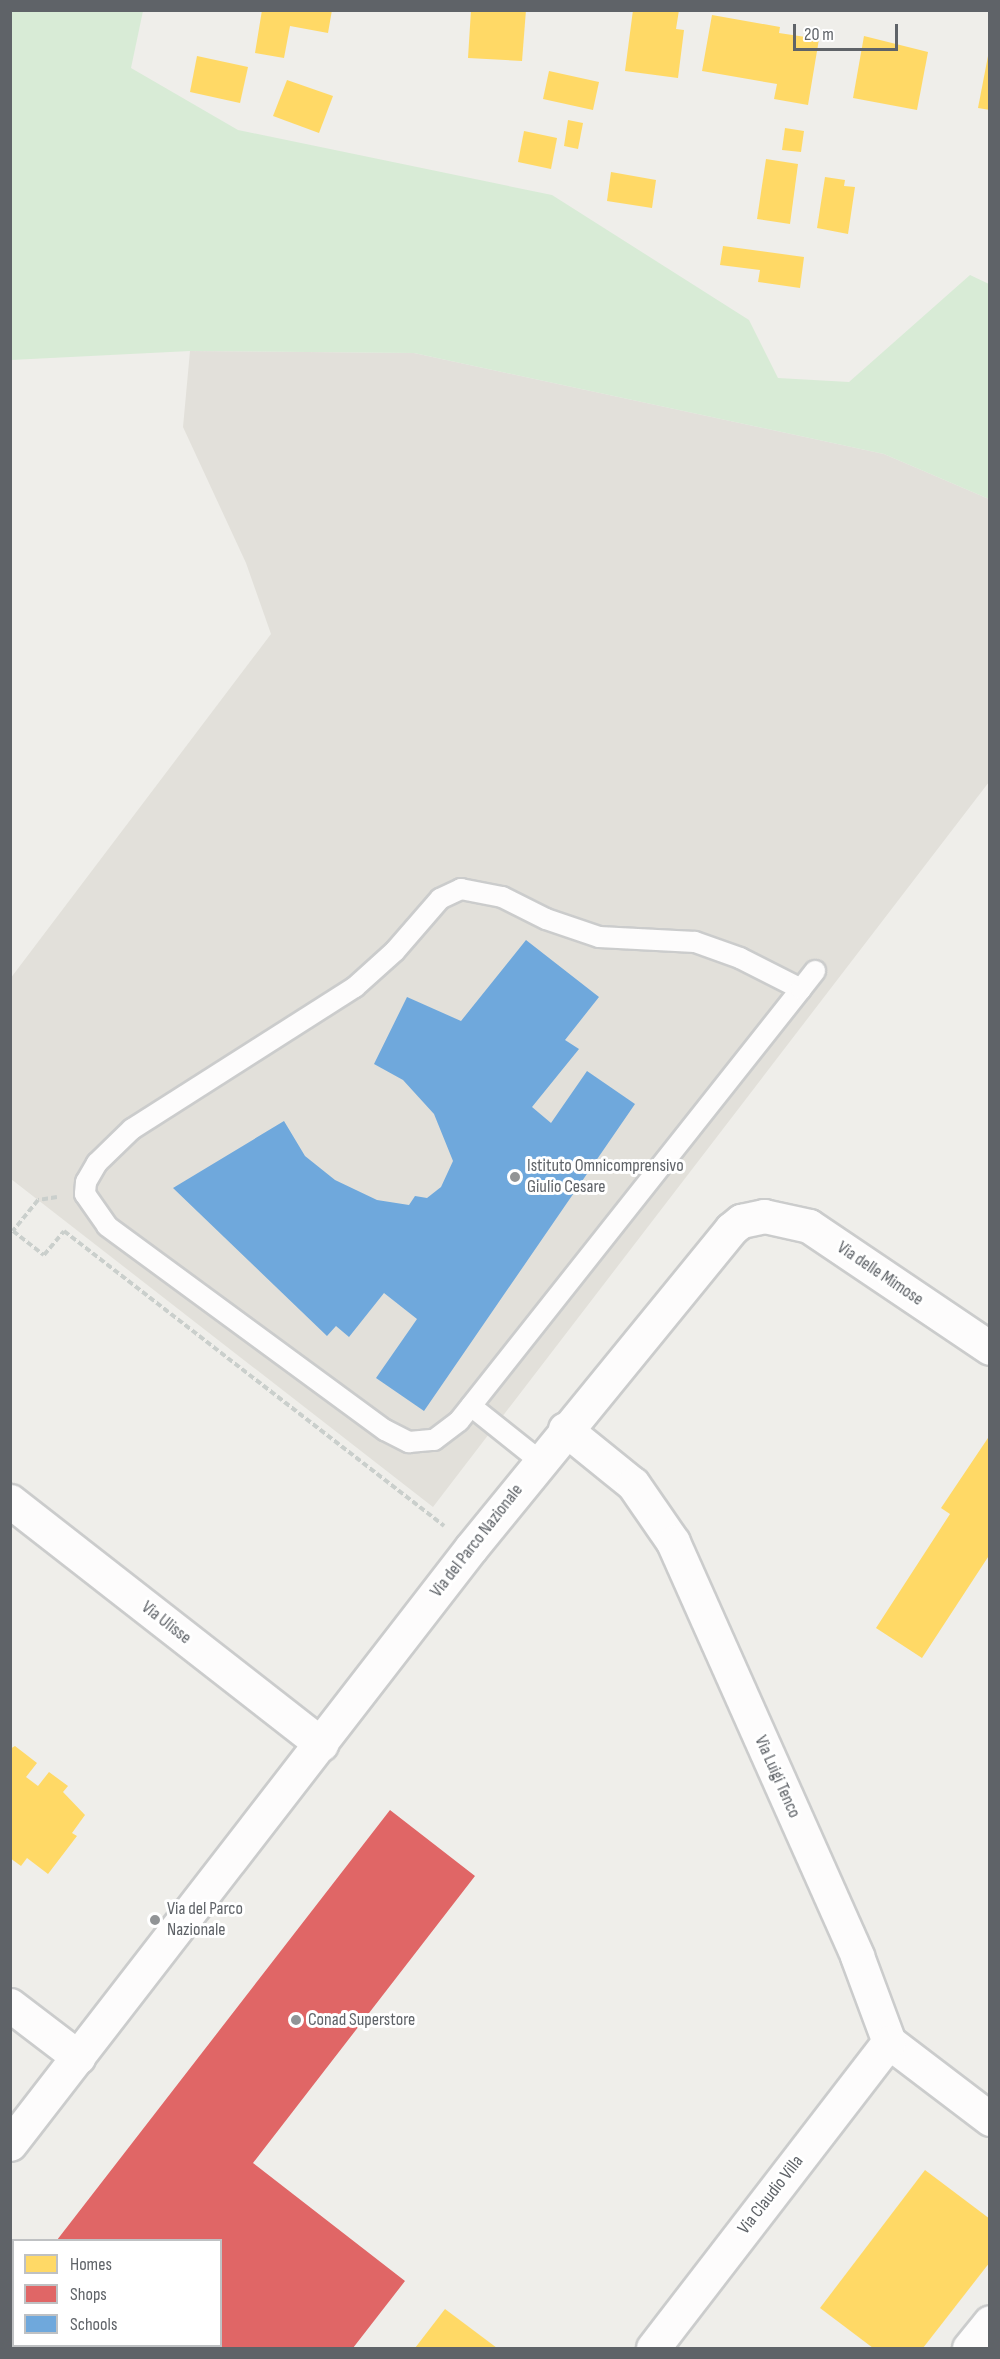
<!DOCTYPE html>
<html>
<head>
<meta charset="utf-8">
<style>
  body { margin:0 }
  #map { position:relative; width:1000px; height:2359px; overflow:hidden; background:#efeeea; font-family:"Sofia Sans Condensed",sans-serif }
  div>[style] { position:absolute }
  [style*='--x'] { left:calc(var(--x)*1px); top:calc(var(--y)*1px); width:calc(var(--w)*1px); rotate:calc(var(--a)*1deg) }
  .education>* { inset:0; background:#e2e0da }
  .green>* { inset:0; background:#d8ebd6 }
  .homes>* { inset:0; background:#ffd966 }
  .shops>* { inset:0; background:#e06666 }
  .schools>* { inset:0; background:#6fa8dc }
  .path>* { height:4px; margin-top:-2px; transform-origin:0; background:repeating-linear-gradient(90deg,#cacfcc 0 6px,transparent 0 9px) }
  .roads { filter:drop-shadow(2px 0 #cbcccc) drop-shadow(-2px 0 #cbcccc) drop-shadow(0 2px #cbcccc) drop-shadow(0 -2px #cbcccc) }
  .lane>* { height:20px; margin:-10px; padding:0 10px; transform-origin:10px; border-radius:10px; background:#fdfcfc }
  .street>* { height:33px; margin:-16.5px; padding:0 16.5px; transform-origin:16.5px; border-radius:16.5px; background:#fdfcfc }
  .dots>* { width:16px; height:16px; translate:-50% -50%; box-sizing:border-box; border:3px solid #fff; border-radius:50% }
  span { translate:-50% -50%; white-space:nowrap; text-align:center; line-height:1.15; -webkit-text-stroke:6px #fff; paint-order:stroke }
  .poi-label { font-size:18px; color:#5f6368 }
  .left { translate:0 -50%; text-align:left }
  .street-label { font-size:18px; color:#5f6368 }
  .frame { position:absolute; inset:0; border:12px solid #5f6368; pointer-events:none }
  .legend { position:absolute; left:12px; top:2239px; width:210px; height:108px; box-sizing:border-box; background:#fff; border:2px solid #bfc1c3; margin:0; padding:8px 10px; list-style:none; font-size:18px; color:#5f6368 }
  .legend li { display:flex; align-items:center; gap:12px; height:30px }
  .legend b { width:30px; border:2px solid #bfc1c3 }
  .scale { position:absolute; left:793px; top:24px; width:105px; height:27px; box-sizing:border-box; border:3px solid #5f6368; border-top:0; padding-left:8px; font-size:18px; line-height:21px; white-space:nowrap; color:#5f6368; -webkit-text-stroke:4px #fff; paint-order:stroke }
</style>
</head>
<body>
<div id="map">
  <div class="education">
    <i style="clip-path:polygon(190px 351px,414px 353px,884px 454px,989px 499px,989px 782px,433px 1507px,11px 1179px,10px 979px,271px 634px,246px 563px,183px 427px)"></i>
  </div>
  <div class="green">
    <i style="clip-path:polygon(11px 10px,143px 11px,131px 68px,238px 130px,552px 195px,749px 320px,778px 378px,849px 382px,970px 275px,989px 284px,989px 499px,884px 454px,414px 353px,190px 351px,11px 360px)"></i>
  </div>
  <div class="homes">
    <i style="clip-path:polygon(262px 10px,332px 10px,328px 33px,290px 26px,284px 58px,255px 53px)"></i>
    <i style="clip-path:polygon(471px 10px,526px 10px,522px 61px,468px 58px)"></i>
    <i style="clip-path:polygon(633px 10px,679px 10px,676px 29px,684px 30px,678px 78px,625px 71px)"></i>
    <i style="clip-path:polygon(712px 15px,780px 27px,779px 33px,819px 39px,808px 105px,774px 99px,777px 84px,702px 71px)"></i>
    <i style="clip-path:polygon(864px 36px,928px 52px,917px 110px,853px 98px)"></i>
    <i style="clip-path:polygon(197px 56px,248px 67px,240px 103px,190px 92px)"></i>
    <i style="clip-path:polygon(988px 56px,990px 56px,990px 110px,978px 108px)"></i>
    <i style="clip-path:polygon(549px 71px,599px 82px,593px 110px,543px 99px)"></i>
    <i style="clip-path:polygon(287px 80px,333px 96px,319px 133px,273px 116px)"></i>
    <i style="clip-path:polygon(568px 120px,583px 123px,578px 149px,564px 146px)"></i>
    <i style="clip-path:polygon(785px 128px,804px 131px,801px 152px,782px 150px)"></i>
    <i style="clip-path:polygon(524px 131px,557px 138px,551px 169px,518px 162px)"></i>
    <i style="clip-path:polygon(766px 159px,798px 164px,790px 224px,757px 219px)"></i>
    <i style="clip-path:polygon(611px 172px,656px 180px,652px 208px,607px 201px)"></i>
    <i style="clip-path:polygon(825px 177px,845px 180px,844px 186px,855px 187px,848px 234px,817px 228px)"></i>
    <i style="clip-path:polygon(723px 246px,804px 257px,800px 288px,758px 282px,760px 270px,720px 265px)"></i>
    <i style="clip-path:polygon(990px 1435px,990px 1554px,922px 1658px,876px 1628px,950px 1514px,941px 1508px)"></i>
    <i style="clip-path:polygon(15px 1746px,37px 1763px,26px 1777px,38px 1786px,49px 1772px,68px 1786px,63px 1792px,85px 1815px,72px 1833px,77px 1836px,48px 1874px,27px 1858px,21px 1866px,10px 1858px,10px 1749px)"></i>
    <i style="clip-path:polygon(925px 2170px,990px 2219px,990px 2262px,923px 2348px,873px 2348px,820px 2308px)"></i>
    <i style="clip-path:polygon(445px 2309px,497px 2348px,415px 2348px)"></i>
  </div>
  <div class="shops">
    <i style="clip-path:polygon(390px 1810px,475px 1876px,253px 2163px,405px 2281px,353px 2348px,18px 2348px,14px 2346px,220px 2346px,220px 2240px,57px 2240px)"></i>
    <i style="clip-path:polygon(14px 2297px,14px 2345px,10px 2342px)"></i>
  </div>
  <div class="schools">
    <i style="clip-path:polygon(526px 940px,599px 997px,565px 1040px,579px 1049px,532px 1107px,551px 1123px,587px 1071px,635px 1104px,424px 1411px,376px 1378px,417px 1319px,384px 1293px,349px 1337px,336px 1326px,327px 1336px,173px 1188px,284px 1121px,305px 1156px,335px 1180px,377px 1200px,409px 1205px,415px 1196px,427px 1198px,441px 1187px,453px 1161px,434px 1114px,403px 1080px,374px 1064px,407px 997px,461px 1021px)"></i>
  </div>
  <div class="path">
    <i style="--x:57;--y:1197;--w:19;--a:171"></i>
    <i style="--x:38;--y:1200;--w:40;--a:129"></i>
    <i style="--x:13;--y:1231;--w:39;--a:38"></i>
    <i style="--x:44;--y:1255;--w:31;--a:-50"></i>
    <i style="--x:64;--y:1231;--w:481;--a:37.8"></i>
  </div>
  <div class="roads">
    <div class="lane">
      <i style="--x:801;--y:989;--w:68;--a:-153.1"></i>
      <i style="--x:740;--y:958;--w:48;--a:-160.4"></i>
      <i style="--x:695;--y:942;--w:96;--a:-177"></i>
      <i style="--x:599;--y:937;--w:56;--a:-161.2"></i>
      <i style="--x:546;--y:919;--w:49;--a:-153.4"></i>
      <i style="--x:502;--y:897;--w:42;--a:-169"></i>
      <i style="--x:461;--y:889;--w:23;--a:155"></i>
      <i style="--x:440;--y:899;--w:69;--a:130.9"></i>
      <i style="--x:395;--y:951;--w:54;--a:138"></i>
      <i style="--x:355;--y:987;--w:264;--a:147.5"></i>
      <i style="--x:132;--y:1129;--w:49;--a:135.8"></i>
      <i style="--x:97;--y:1163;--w:22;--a:120"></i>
      <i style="--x:86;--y:1182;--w:12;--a:95"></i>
      <i style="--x:85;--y:1194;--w:39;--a:55"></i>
      <i style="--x:107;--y:1226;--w:345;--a:36.3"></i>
      <i style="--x:385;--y:1430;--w:27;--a:27"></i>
      <i style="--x:409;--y:1442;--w:25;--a:-5"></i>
      <i style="--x:434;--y:1440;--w:31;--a:-37"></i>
      <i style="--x:459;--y:1421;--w:551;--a:-51.63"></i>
      <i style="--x:801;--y:989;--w:23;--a:-52"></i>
      <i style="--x:471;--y:1406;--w:88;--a:38.6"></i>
    </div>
    <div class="street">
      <i style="--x:565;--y:1429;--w:87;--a:39"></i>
      <i style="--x:633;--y:1484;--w:70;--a:55.4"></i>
      <i style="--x:673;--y:1542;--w:453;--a:66"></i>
      <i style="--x:857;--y:1956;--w:92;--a:69.6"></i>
      <i style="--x:889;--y:2042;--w:127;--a:37.3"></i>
      <i style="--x:10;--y:1501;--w:395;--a:38"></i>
      <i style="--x:10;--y:2005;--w:86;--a:37.4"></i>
      <i style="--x:10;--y:2144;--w:753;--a:-52.28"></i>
      <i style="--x:471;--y:1548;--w:412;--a:-50.8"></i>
      <i style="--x:731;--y:1229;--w:13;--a:-39"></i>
      <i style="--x:741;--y:1221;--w:24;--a:-12"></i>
      <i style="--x:764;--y:1216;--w:46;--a:12.5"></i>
      <i style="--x:809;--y:1226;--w:218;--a:34"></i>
      <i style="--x:653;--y:2348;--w:386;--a:-52.4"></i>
      <i style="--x:969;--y:2348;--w:33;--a:-51"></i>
    </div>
  </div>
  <div class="dots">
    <i style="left:515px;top:1177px;background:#919496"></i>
    <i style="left:155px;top:1920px;background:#919496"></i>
    <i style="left:296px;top:2020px;background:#919496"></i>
  </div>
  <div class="poi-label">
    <span class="left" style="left:527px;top:1177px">Istituto Omnicomprensivo<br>Giulio Cesare</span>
    <span class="left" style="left:167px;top:1920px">Via del Parco<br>Nazionale</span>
    <span class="left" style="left:308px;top:2020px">Conad Superstore</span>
  </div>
  <div class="street-label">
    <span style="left:880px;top:1274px;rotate:34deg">Via delle Mimose</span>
    <span style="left:477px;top:1541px;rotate:-52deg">Via del Parco Nazionale</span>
    <span style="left:166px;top:1623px;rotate:38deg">Via Ulisse</span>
    <span style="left:777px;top:1777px;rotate:66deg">Via Luigi Tenco</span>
    <span style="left:771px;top:2195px;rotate:-52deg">Via Claudio Villa</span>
  </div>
  <div class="frame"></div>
  <ul class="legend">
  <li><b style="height:16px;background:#ffd966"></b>Homes</li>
  <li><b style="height:16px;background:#e06666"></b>Shops</li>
  <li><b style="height:16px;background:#6fa8dc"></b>Schools</li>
  </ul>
  <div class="scale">20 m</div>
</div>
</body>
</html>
